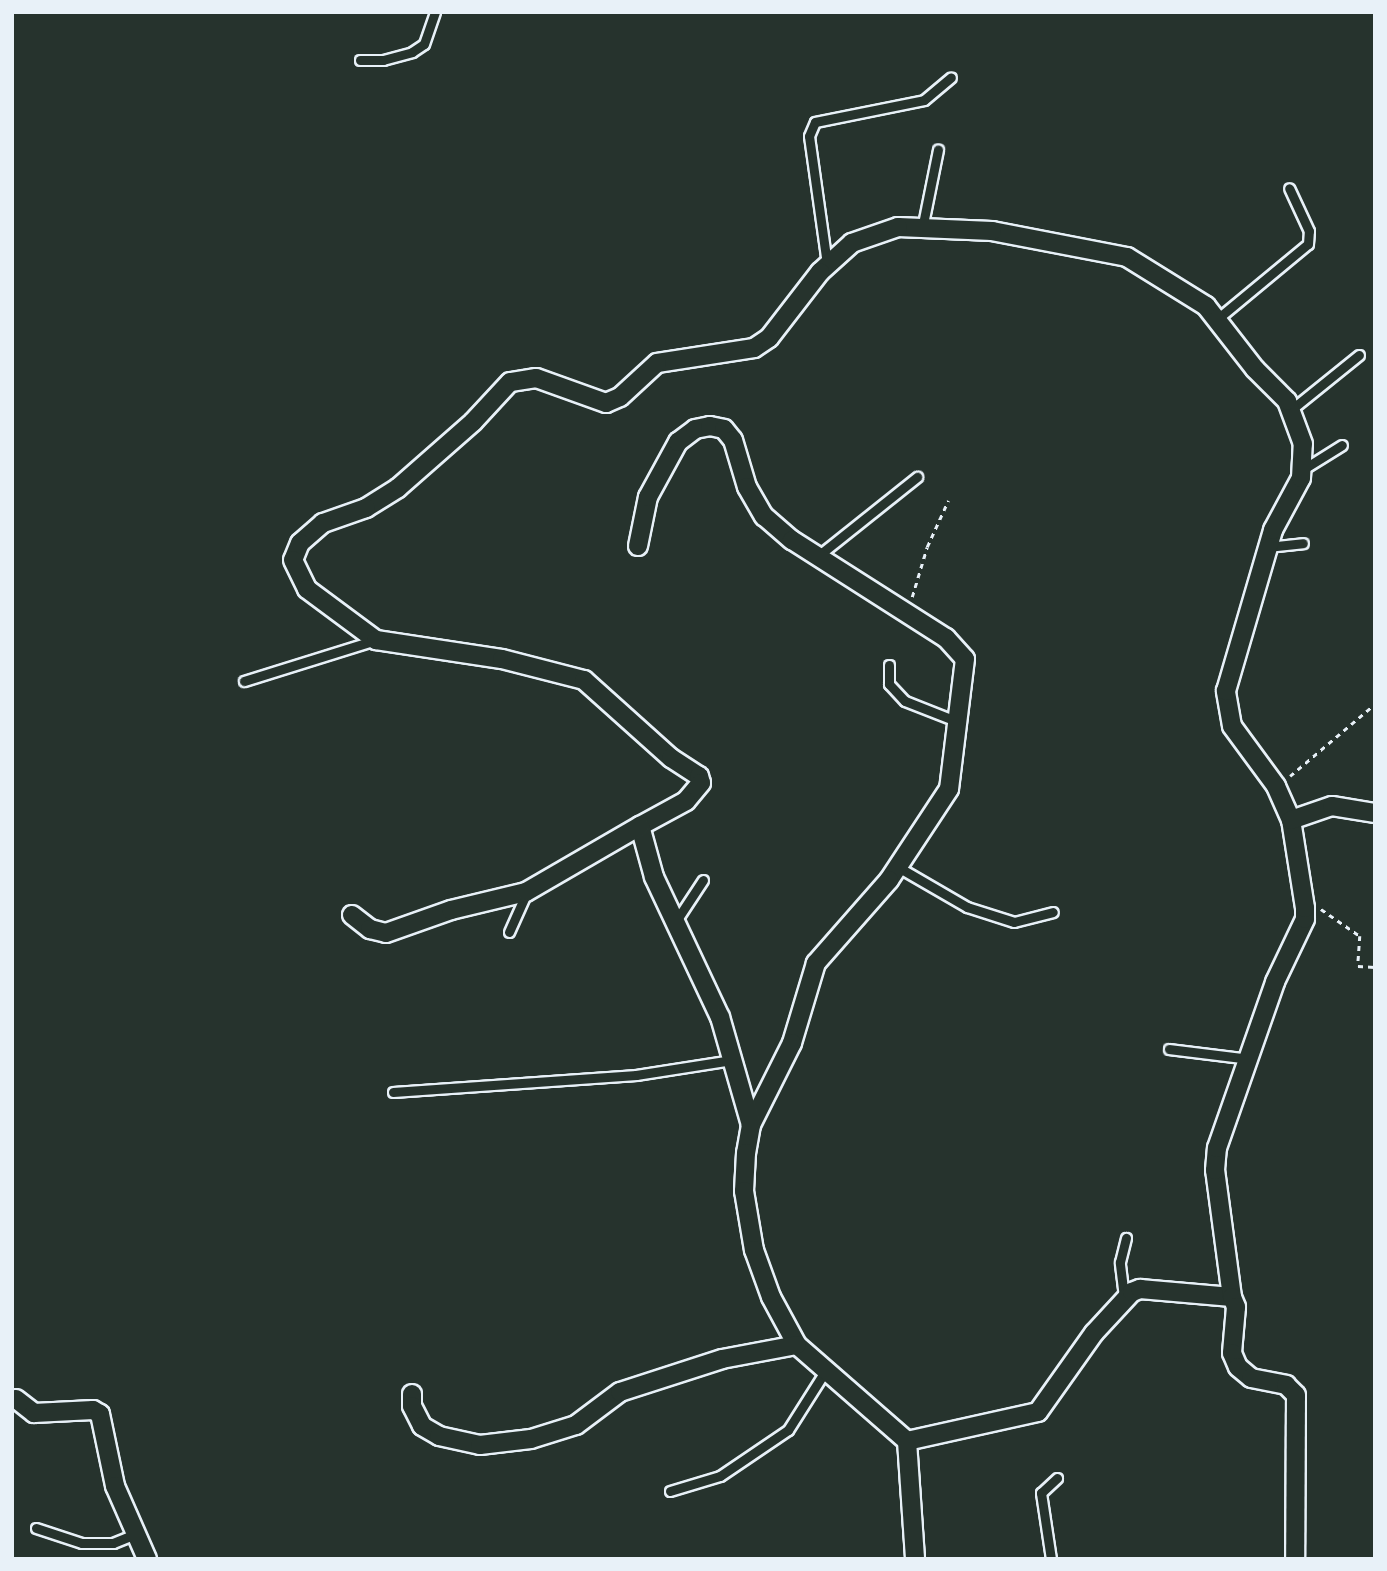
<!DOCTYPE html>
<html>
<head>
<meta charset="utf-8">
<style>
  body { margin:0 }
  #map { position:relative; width:1387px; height:1571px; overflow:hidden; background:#26332d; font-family:Itim,sans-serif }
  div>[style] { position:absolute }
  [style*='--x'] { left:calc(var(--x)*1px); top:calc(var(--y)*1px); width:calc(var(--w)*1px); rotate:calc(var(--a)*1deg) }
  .path>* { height:2.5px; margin-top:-1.25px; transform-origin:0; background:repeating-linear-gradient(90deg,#e8f1f8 0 5px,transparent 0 10px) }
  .roads { filter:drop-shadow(2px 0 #e8f1f8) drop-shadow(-2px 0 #e8f1f8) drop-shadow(0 2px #e8f1f8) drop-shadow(0 -2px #e8f1f8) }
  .service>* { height:9px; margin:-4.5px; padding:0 4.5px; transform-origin:4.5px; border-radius:4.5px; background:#26332d }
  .minor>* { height:18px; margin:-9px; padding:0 9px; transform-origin:9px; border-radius:9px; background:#26332d }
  span { translate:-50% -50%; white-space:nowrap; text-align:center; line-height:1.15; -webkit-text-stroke:5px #26332d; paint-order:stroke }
  .frame { position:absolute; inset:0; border:14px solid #e8f1f8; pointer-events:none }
</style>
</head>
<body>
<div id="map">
  <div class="path">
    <i style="--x:912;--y:597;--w:52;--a:-73.3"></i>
    <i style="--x:927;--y:547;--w:51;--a:-65.5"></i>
    <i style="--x:1290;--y:776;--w:111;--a:-40.3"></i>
    <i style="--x:1321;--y:909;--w:47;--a:34.7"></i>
    <i style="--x:1360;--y:936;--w:30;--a:94"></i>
    <i style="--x:1358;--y:966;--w:17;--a:3"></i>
  </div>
  <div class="roads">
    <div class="service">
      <i style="--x:360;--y:60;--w:23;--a:0"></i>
      <i style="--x:383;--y:60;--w:30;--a:-15"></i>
      <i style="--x:412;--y:52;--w:14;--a:-34"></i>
      <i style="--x:424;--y:44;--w:34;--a:-71"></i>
      <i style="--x:922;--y:229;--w:81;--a:-78.6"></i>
      <i style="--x:827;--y:264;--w:129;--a:-98"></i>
      <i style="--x:809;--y:136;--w:15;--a:-67"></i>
      <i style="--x:815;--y:122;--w:111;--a:-11.4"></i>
      <i style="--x:924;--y:100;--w:35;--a:-40"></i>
      <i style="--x:1216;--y:320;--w:119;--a:-39.6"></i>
      <i style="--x:1308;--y:244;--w:13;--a:-86"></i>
      <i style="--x:1309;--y:231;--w:47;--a:-114.9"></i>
      <i style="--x:1292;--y:409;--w:86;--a:-38.9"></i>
      <i style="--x:1302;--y:470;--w:47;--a:-32"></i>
      <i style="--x:1267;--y:547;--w:36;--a:-6"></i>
      <i style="--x:818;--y:556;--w:127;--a:-38.6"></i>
      <i style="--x:889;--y:665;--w:19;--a:90"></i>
      <i style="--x:889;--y:684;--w:23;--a:47"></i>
      <i style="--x:905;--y:701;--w:55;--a:21.4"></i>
      <i style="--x:244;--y:681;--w:138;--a:-17.3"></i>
      <i style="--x:898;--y:867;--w:80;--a:30.1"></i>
      <i style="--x:967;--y:907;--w:49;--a:17.7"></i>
      <i style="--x:1014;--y:922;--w:40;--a:-14.4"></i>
      <i style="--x:676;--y:921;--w:49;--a:-56.6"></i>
      <i style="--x:509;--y:932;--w:42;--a:-65.9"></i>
      <i style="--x:1169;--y:1049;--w:81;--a:7.1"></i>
      <i style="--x:393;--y:1092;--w:244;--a:-4"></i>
      <i style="--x:636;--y:1075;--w:97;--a:-8.9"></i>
      <i style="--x:1124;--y:1297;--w:35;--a:-97"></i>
      <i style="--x:1120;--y:1262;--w:25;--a:-76"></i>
      <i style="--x:670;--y:1491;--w:52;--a:-16.7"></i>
      <i style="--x:720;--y:1476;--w:82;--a:-34.1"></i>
      <i style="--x:788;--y:1430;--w:71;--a:-57.7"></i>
      <i style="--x:36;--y:1528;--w:48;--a:18.1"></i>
      <i style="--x:82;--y:1543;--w:31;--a:0"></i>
      <i style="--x:113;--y:1543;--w:24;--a:-22"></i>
      <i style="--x:1051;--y:1559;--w:67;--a:-98.6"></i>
      <i style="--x:1041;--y:1493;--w:22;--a:-43"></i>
    </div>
    <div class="minor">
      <i style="--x:638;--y:546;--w:50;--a:-78.5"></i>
      <i style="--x:648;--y:497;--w:63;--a:-61.4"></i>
      <i style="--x:678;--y:442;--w:21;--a:-37"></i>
      <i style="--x:695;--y:429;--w:15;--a:-11"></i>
      <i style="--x:710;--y:426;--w:14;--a:12"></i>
      <i style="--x:724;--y:429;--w:14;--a:51"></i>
      <i style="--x:733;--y:440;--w:49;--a:73.4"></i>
      <i style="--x:747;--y:487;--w:34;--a:60"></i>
      <i style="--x:764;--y:516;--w:37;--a:41"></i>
      <i style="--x:792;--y:540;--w:183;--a:32.5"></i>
      <i style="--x:946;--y:638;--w:28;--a:48"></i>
      <i style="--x:965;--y:659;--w:131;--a:97"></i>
      <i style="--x:949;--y:789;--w:109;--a:123.4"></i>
      <i style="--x:889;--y:880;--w:111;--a:131.3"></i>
      <i style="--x:816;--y:963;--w:84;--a:106.7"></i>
      <i style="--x:792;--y:1043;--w:92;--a:116.6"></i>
      <i style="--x:751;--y:1125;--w:28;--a:100"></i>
      <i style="--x:746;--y:1153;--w:38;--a:93"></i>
      <i style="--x:744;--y:1191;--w:60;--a:80.4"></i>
      <i style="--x:754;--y:1250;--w:50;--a:70.1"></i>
      <i style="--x:771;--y:1297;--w:55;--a:61.6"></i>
      <i style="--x:797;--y:1345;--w:146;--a:41.1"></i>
      <i style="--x:907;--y:1441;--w:134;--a:-12.5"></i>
      <i style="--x:1038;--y:1412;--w:97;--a:-54.7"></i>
      <i style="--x:1094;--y:1333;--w:56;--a:-47.2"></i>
      <i style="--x:1132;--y:1292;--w:9;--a:-21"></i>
      <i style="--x:1140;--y:1289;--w:92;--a:5"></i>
      <i style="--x:1232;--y:1297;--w:128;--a:-97.6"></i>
      <i style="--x:1215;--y:1170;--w:22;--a:-85"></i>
      <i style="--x:1217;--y:1148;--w:176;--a:-70.7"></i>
      <i style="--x:1275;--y:982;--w:70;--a:-64.5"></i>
      <i style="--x:1305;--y:919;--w:11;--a:-90"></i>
      <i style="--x:1305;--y:908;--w:89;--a:-99"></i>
      <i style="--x:1291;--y:820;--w:37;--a:-114"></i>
      <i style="--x:1276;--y:786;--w:74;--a:-126.3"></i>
      <i style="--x:1232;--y:726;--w:36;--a:-100"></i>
      <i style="--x:1226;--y:691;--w:168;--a:-73.7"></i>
      <i style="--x:1273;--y:530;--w:59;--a:-61.7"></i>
      <i style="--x:1301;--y:478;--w:34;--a:-87"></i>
      <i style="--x:1303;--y:444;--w:46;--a:-110.4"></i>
      <i style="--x:1287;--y:401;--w:45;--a:-135"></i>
      <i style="--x:1255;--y:369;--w:80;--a:-127.9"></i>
      <i style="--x:1206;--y:306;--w:93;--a:-148.2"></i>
      <i style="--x:1127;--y:257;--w:137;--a:-169.1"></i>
      <i style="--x:992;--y:231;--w:94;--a:-177.6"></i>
      <i style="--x:898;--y:227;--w:49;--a:160.8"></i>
      <i style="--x:852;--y:243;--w:43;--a:137.8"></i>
      <i style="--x:820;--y:272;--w:83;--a:127.7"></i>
      <i style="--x:769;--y:338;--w:18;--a:146"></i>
      <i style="--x:754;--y:348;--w:98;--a:171.2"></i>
      <i style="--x:657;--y:363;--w:50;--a:137.4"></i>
      <i style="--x:620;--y:397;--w:15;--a:157"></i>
      <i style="--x:606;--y:403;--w:74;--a:-160.3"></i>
      <i style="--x:536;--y:378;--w:26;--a:171"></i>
      <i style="--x:510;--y:382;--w:54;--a:132.8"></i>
      <i style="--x:473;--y:422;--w:100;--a:138.7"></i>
      <i style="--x:398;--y:488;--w:38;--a:148"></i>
      <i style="--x:366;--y:508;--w:46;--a:160.8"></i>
      <i style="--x:323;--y:523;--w:30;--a:139"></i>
      <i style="--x:300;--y:543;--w:18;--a:112"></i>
      <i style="--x:293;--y:560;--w:32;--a:64"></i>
      <i style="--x:307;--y:589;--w:86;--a:36.5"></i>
      <i style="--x:376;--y:640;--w:127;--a:8.6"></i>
      <i style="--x:502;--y:659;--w:85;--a:14.4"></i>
      <i style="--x:584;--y:680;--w:117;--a:41.9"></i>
      <i style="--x:671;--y:758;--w:33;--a:33"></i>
      <i style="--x:699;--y:776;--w:7;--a:74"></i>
      <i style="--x:701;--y:783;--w:23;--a:130"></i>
      <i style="--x:686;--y:801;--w:52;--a:151.5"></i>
      <i style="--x:640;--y:826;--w:53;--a:74.6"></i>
      <i style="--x:654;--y:877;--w:155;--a:64.8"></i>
      <i style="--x:720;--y:1017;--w:112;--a:74"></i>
      <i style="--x:1291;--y:820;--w:43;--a:-18.9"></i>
      <i style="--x:1332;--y:806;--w:44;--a:9.2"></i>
      <i style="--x:352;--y:915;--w:23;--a:38"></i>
      <i style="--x:370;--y:929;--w:16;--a:14"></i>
      <i style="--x:386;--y:933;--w:69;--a:-19.5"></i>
      <i style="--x:451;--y:910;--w:77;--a:-13.5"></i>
      <i style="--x:526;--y:892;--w:132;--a:-30.1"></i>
      <i style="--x:1232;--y:1297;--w:11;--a:68"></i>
      <i style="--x:1236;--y:1307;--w:46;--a:95"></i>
      <i style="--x:1232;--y:1353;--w:15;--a:67"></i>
      <i style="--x:1238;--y:1367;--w:17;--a:40"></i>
      <i style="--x:1251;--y:1378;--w:36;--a:11"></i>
      <i style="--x:1286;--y:1385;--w:14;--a:45"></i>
      <i style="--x:1296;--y:1395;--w:164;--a:90.3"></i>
      <i style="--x:412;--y:1394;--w:12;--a:90"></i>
      <i style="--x:412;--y:1406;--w:22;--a:63"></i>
      <i style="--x:422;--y:1426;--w:20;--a:30"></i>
      <i style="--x:439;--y:1436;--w:42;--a:12.4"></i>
      <i style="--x:480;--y:1445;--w:51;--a:-6.7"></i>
      <i style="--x:531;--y:1439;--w:47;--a:-17.3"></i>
      <i style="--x:576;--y:1425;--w:55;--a:-36.9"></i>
      <i style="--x:620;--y:1392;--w:107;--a:-17.9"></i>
      <i style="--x:722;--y:1359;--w:76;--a:-10.6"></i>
      <i style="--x:16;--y:1399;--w:23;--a:38"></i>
      <i style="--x:34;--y:1413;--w:59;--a:-2.9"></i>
      <i style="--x:93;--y:1410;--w:8;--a:30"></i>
      <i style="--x:100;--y:1414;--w:74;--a:78.2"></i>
      <i style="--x:115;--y:1486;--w:80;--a:66.3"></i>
      <i style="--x:907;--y:1441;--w:118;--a:86.1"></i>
    </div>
  </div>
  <div class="frame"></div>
</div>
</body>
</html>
